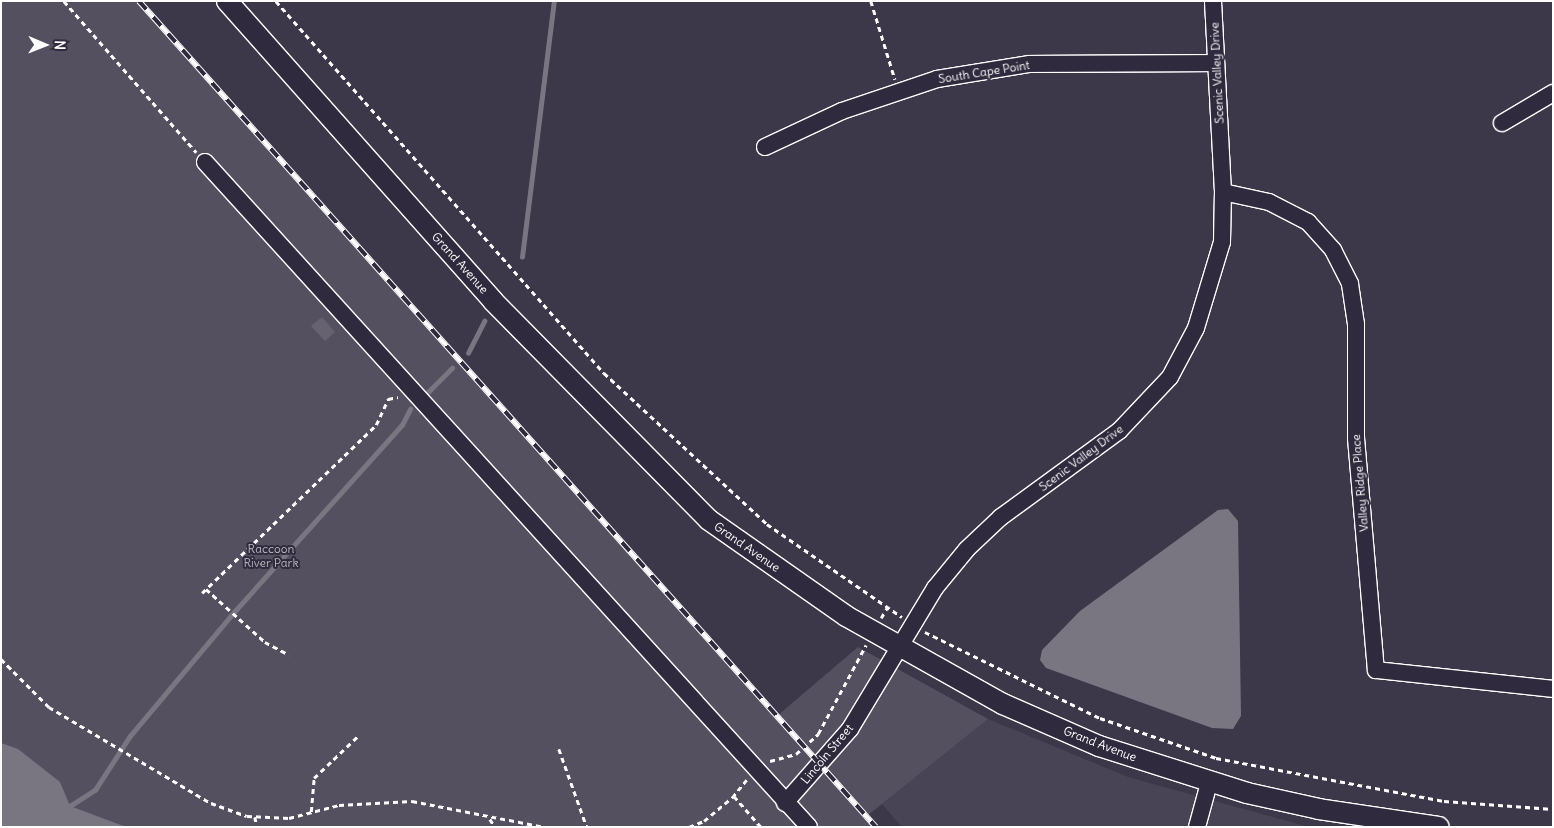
<!DOCTYPE html>
<html>
<head>
<meta charset="utf-8">
<style>
  body { margin:0 }
  #map { position:relative; width:1554px; height:828px; overflow:hidden; background:#3c3749; font-family:Delius,sans-serif }
  div>[style] { position:absolute }
  [style*='--x'] { left:calc(var(--x)*1px); top:calc(var(--y)*1px); width:calc(var(--w)*1px); rotate:calc(var(--a)*1deg) }
  .built>* { inset:0; background:#494455 }
  .green>* { inset:0; background:#555060 }
  .water>* { inset:0; background:#797682 }
  .stream>* { height:4.5px; margin:-2.25px; padding:0 2.25px; transform-origin:2.25px; border-radius:2.25px; background:#797682 }
  .building>* { inset:0; background:#666270 }
  .path>* { height:2.5px; margin-top:-1.25px; transform-origin:0; background:repeating-linear-gradient(90deg,#fff 0 5px,transparent 0 9px) }
  .roads { filter:drop-shadow(1px 0 #fff) drop-shadow(-1px 0 #fff) drop-shadow(0 1px #fff) drop-shadow(0 -1px #fff) }
  .minor>* { height:16px; margin:-8px; padding:0 8px; transform-origin:8px; border-radius:8px; background:#2f2a3d }
  .major>* { height:20px; margin:-10px; padding:0 10px; transform-origin:10px; border-radius:10px; background:#2f2a3d }
  .rail>* { height:5.5px; margin-top:-2.75px; transform-origin:0; background:repeating-linear-gradient(90deg,#2f2a3d 0 11px,#fff 0 22px); box-sizing:border-box; border-block:1px solid #fff }
  span { translate:-50% -50%; white-space:nowrap; text-align:center; line-height:1.15; -webkit-text-stroke:4px #2f2a3d; paint-order:stroke }
  .street-label { font-size:12px; color:#fff }
  .park-label { font-size:12px; color:#bbb9bf }
  .frame { position:absolute; inset:0; border:2px solid #fff; pointer-events:none }
  .north { position:absolute; left:20px; top:20px; width:50px; height:50px; -webkit-text-stroke:4px #2f2a3d; paint-order:stroke; rotate:91deg; font-size:14px; font-weight:700; line-height:20px; text-align:center; color:#fff }
  .north::after { content:''; display:block; margin:auto; width:18px; height:22px; background:#fff; clip-path:polygon(50% 0,100% 100%,50% 72%,0 100%) }
</style>
</head>
<body>
<div id="map">
  <div class="built">
    <i style="clip-path:polygon(988px 719px,1128px 777px,1309px 827px,902px 827px,882px 804px)"></i>
  </div>
  <div class="green">
    <i style="clip-path:polygon(1px 1px,139px 1px,777px 716px,858px 647px,988px 719px,867px 816px,876px 827px,1px 827px)"></i>
  </div>
  <div class="water">
    <i style="clip-path:polygon(1228px 509px,1238px 521px,1241px 716px,1233px 729px,1212px 728px,1046px 668px,1040px 660px,1042px 650px,1080px 611px,1218px 510px)"></i>
    <i style="clip-path:polygon(1px 743px,18px 749px,60px 782px,70px 806px,126px 827px,1px 827px)"></i>
  </div>
  <div class="stream">
    <i style="--x:522;--y:257;--w:258;--a:-82.9"></i>
    <i style="--x:468;--y:353;--w:36;--a:-63"></i>
    <i style="--x:428;--y:392;--w:34;--a:-45"></i>
    <i style="--x:70;--y:812;--w:6;--a:-90"></i>
    <i style="--x:70;--y:806;--w:30;--a:-33"></i>
    <i style="--x:95;--y:790;--w:64;--a:-57.1"></i>
    <i style="--x:130;--y:736;--w:162;--a:-50"></i>
    <i style="--x:234;--y:612;--w:251;--a:-48.1"></i>
    <i style="--x:402;--y:425;--w:18;--a:-63"></i>
  </div>
  <div class="building">
    <i style="clip-path:polygon(322px 317px,335px 332px,325px 341px,311px 326px)"></i>
  </div>
  <div class="path">
    <i style="--x:64;--y:1;--w:201;--a:48.8"></i>
    <i style="--x:276;--y:1;--w:496;--a:48.6"></i>
    <i style="--x:604;--y:373;--w:222;--a:42.8"></i>
    <i style="--x:767;--y:524;--w:164;--a:34.6"></i>
    <i style="--x:871;--y:1;--w:82;--a:72.9"></i>
    <i style="--x:206;--y:589;--w:79;--a:41.9"></i>
    <i style="--x:265;--y:642;--w:27;--a:28"></i>
    <i style="--x:202;--y:593;--w:242;--a:-44"></i>
    <i style="--x:376;--y:425;--w:29;--a:-65"></i>
    <i style="--x:388;--y:399;--w:10;--a:-11"></i>
    <i style="--x:881;--y:618;--w:12;--a:-59"></i>
    <i style="--x:925;--y:632;--w:195;--a:26.2"></i>
    <i style="--x:1100;--y:718;--w:123;--a:19"></i>
    <i style="--x:1216;--y:758;--w:232;--a:10.7"></i>
    <i style="--x:1444;--y:801;--w:109;--a:4.2"></i>
    <i style="--x:1;--y:659;--w:68;--a:45"></i>
    <i style="--x:49;--y:707;--w:188;--a:30.7"></i>
    <i style="--x:211;--y:803;--w:38;--a:20"></i>
    <i style="--x:247;--y:816;--w:42;--a:2.7"></i>
    <i style="--x:289;--y:818;--w:52;--a:-14.6"></i>
    <i style="--x:339;--y:805;--w:73;--a:-3.1"></i>
    <i style="--x:412;--y:801;--w:135;--a:11.1"></i>
    <i style="--x:559;--y:749;--w:83;--a:70.3"></i>
    <i style="--x:770;--y:761;--w:27;--a:-15"></i>
    <i style="--x:796;--y:754;--w:30;--a:-42"></i>
    <i style="--x:818;--y:734;--w:101;--a:-61.7"></i>
    <i style="--x:747;--y:780;--w:21;--a:129"></i>
    <i style="--x:734;--y:796;--w:41;--a:48.9"></i>
    <i style="--x:311;--y:812;--w:34;--a:-85"></i>
    <i style="--x:314;--y:778;--w:62;--a:-43.7"></i>
    <i style="--x:255;--y:817;--w:10;--a:79"></i>
    <i style="--x:490;--y:819;--w:9;--a:58"></i>
    <i style="--x:689;--y:827;--w:16;--a:-22"></i>
    <i style="--x:704;--y:821;--w:39;--a:-40"></i>
  </div>
  <div class="roads">
    <div class="minor">
      <i style="--x:1502;--y:123;--w:59;--a:-30.5"></i>
      <i style="--x:765;--y:147;--w:85;--a:-25.1"></i>
      <i style="--x:842;--y:111;--w:100;--a:-18.6"></i>
      <i style="--x:937;--y:79;--w:94;--a:-9.2"></i>
      <i style="--x:1030;--y:64;--w:186;--a:-0.3"></i>
      <i style="--x:205;--y:162;--w:898;--a:47.75"></i>
      <i style="--x:1223;--y:192;--w:47;--a:12.3"></i>
      <i style="--x:1269;--y:202;--w:44;--a:27.1"></i>
      <i style="--x:1308;--y:222;--w:38;--a:48"></i>
      <i style="--x:1333;--y:250;--w:38;--a:63"></i>
      <i style="--x:1350;--y:284;--w:40;--a:81.5"></i>
      <i style="--x:1356;--y:324;--w:114;--a:90"></i>
      <i style="--x:1356;--y:438;--w:233;--a:85.1"></i>
      <i style="--x:1376;--y:670;--w:178;--a:6.1"></i>
      <i style="--x:785;--y:803;--w:98;--a:-48.7"></i>
      <i style="--x:850;--y:729;--w:165;--a:-58.9"></i>
      <i style="--x:935;--y:588;--w:50;--a:-50.6"></i>
      <i style="--x:967;--y:549;--w:47;--a:-43.3"></i>
      <i style="--x:1001;--y:517;--w:146;--a:-36.1"></i>
      <i style="--x:1119;--y:431;--w:74;--a:-46.6"></i>
      <i style="--x:1170;--y:377;--w:55;--a:-62"></i>
      <i style="--x:1196;--y:328;--w:90;--a:-73.2"></i>
      <i style="--x:1222;--y:242;--w:50;--a:-88.9"></i>
      <i style="--x:1223;--y:192;--w:191;--a:-93"></i>
      <i style="--x:1197;--y:827;--w:46;--a:-74.7"></i>
    </div>
    <div class="major">
      <i style="--x:227;--y:1;--w:401;--a:48.4"></i>
      <i style="--x:493;--y:301;--w:308;--a:45.4"></i>
      <i style="--x:709;--y:520;--w:167;--a:35"></i>
      <i style="--x:846;--y:616;--w:180;--a:29.3"></i>
      <i style="--x:1003;--y:704;--w:105;--a:23.6"></i>
      <i style="--x:1099;--y:746;--w:155;--a:17.6"></i>
      <i style="--x:1247;--y:793;--w:74;--a:12.5"></i>
      <i style="--x:1319;--y:809;--w:121;--a:8.5"></i>
    </div>
  </div>
  <div class="rail">
    <i style="--x:139;--y:1;--w:1107;--a:48.26"></i>
  </div>
  <div class="street-label">
    <span style="left:984px;top:72px;rotate:-9deg">South Cape Point</span>
    <span style="left:1217px;top:73px;rotate:-93deg">Scenic Valley Drive</span>
    <span style="left:460px;top:263px;rotate:48deg">Grand Avenue</span>
    <span style="left:1081px;top:458px;rotate:-37deg">Scenic Valley Drive</span>
    <span style="left:1360px;top:483px;rotate:-95deg">Valley Ridge Place</span>
    <span style="left:747px;top:547px;rotate:35deg">Grand Avenue</span>
    <span style="left:1100px;top:744px;rotate:21deg">Grand Avenue</span>
    <span style="left:827px;top:754px;rotate:-50deg">Lincoln Street</span>
  </div>
  <div class="park-label">
    <span style="left:271px;top:556px">Raccoon<br>River Park</span>
  </div>
  <div class="frame"></div>
  <div class="north">N</div>
</div>
</body>
</html>
